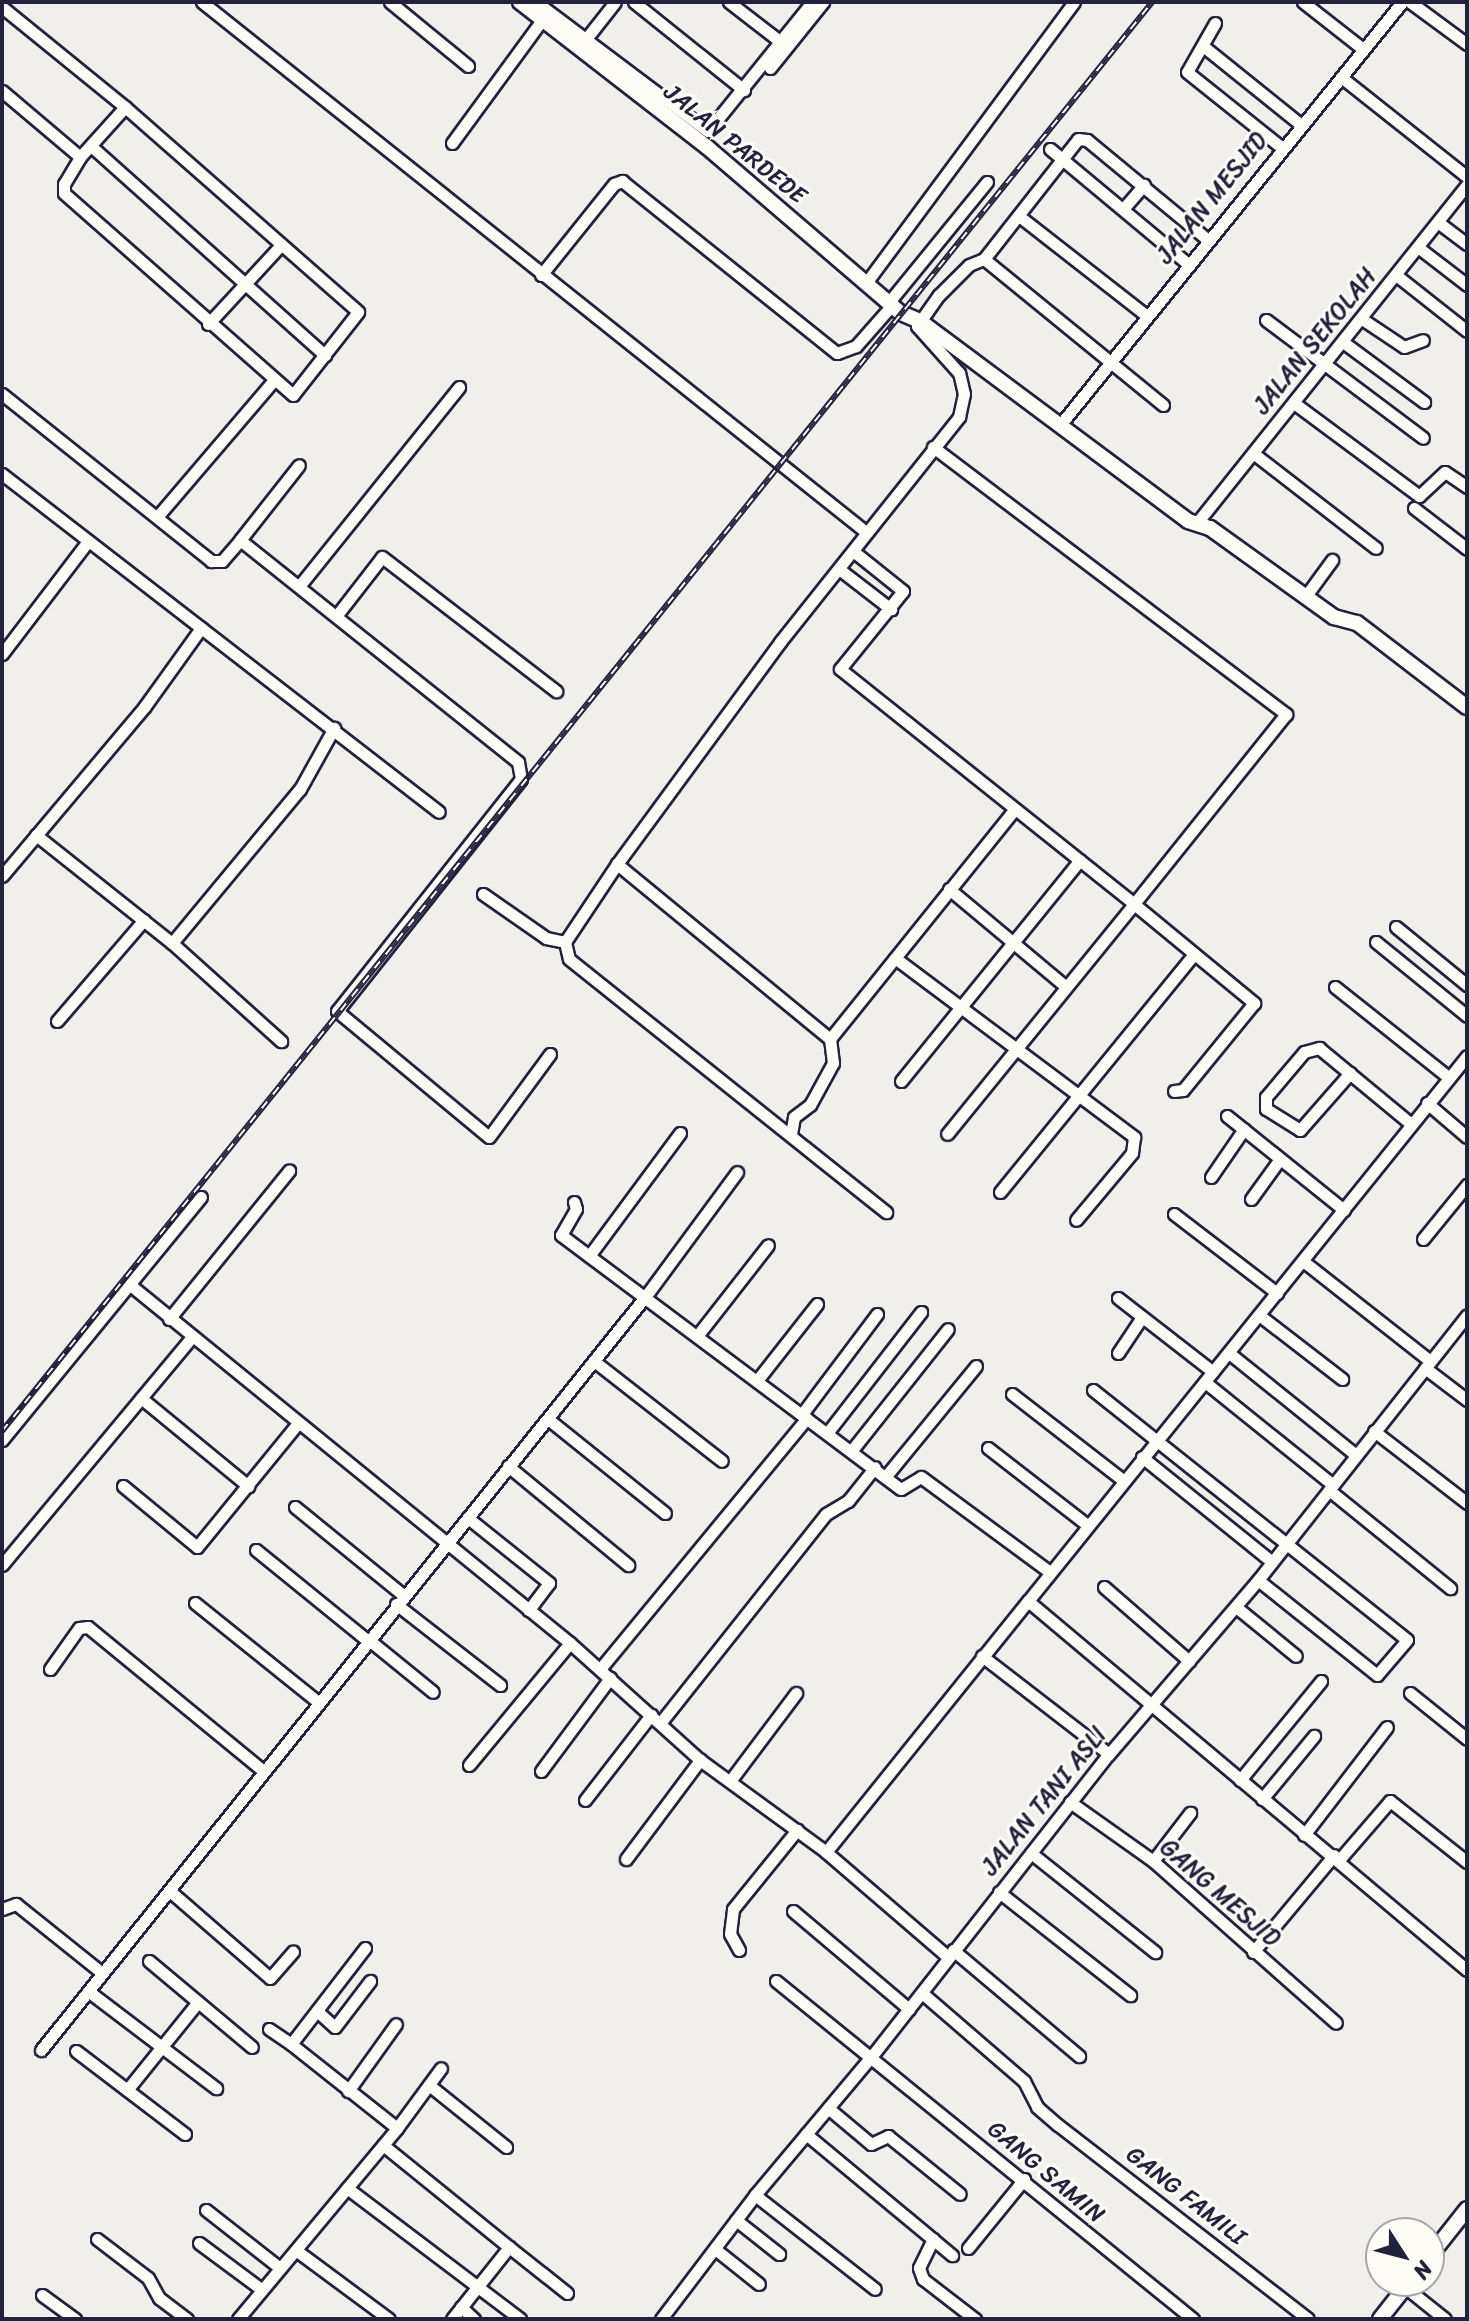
<!DOCTYPE html>
<html>
<head>
<meta charset="utf-8">
<style>
  body { margin:0 }
  #map { position:relative; width:1469px; height:2321px; overflow:hidden; background:#f0efec; font-family:Sriracha,sans-serif }
  div>[style] { position:absolute }
  [style*='--x'] { left:calc(var(--x)*1px); top:calc(var(--y)*1px); width:calc(var(--w)*1px); rotate:calc(var(--a)*1deg) }
  .roads { filter:drop-shadow(2px 0 #22223b) drop-shadow(-2px 0 #22223b) drop-shadow(0 2px #22223b) drop-shadow(0 -2px #22223b) }
  .minor>* { height:11px; margin:-5.5px; padding:0 5.5px; transform-origin:5.5px; border-radius:5.5px; background:#fdfcf7 }
  .tertiary>* { height:14px; margin:-7px; padding:0 7px; transform-origin:7px; border-radius:7px; background:#fdfcf7 }
  .rail>* { height:6px; margin-top:-3px; transform-origin:0; background:repeating-linear-gradient(90deg,#fdfcf7 0 9px,#22223b 0 18px); box-sizing:border-box; border-block:2px solid #22223b }
  span { translate:-50% -50%; white-space:nowrap; text-align:center; line-height:1.15; -webkit-text-stroke:6px #fdfcf7; paint-order:stroke }
  .street-label { font-size:24px; color:#22223b }
  .frame { position:absolute; inset:0; border:4px solid #22223b; pointer-events:none }
  .north { position:absolute; left:1365px; top:2217px; width:80px; height:80px; box-sizing:border-box; background:#fdfcf7; border:2px solid #a5a5ac; border-radius:50%; rotate:126deg; font-size:22px; font-weight:700; line-height:32px; text-align:center; color:#22223b }
  .north::after { content:''; display:block; margin:auto; width:28px; height:36px; background:#22223b; clip-path:polygon(50% 0,100% 100%,50% 72%,0 100%) }
</style>
</head>
<body>
<div id="map">
  <div class="roads">
    <div class="minor">
      <i style="--x:202;--y:2;--w:850;--a:38.6"></i>
      <i style="--x:390;--y:2;--w:101;--a:39.4"></i>
      <i style="--x:536;--y:2;--w:215;--a:36.9"></i>
      <i style="--x:708;--y:131;--w:166;--a:-51.1"></i>
      <i style="--x:634;--y:2;--w:141;--a:38.7"></i>
      <i style="--x:729;--y:2;--w:66;--a:37.6"></i>
      <i style="--x:1303;--y:2;--w:76;--a:38.1"></i>
      <i style="--x:1410;--y:2;--w:71;--a:36.4"></i>
      <i style="--x:2;--y:7;--w:159;--a:39.1"></i>
      <i style="--x:125;--y:107;--w:310;--a:41.3"></i>
      <i style="--x:358;--y:312;--w:105;--a:128.1"></i>
      <i style="--x:293;--y:395;--w:305;--a:-138.6"></i>
      <i style="--x:64;--y:193;--w:9;--a:-90"></i>
      <i style="--x:64;--y:184;--w:31;--a:-59"></i>
      <i style="--x:80;--y:157;--w:67;--a:-48"></i>
      <i style="--x:1215;--y:23;--w:56;--a:119.7"></i>
      <i style="--x:1187;--y:72;--w:120;--a:38.6"></i>
      <i style="--x:582;--y:44;--w:53;--a:-51.8"></i>
      <i style="--x:1203;--y:46;--w:124;--a:38.8"></i>
      <i style="--x:770;--y:68;--w:85;--a:-51.2"></i>
      <i style="--x:1341;--y:77;--w:161;--a:38.4"></i>
      <i style="--x:2;--y:91;--w:102;--a:40.2"></i>
      <i style="--x:452;--y:143;--w:152;--a:-53.8"></i>
      <i style="--x:91;--y:146;--w:314;--a:41.8"></i>
      <i style="--x:1050;--y:149;--w:180;--a:39.8"></i>
      <i style="--x:1123;--y:209;--w:32;--a:-49"></i>
      <i style="--x:1019;--y:216;--w:162;--a:38"></i>
      <i style="--x:1439;--y:223;--w:35;--a:37"></i>
      <i style="--x:1419;--y:248;--w:61;--a:37.6"></i>
      <i style="--x:984;--y:259;--w:231;--a:39.2"></i>
      <i style="--x:541;--y:275;--w:117;--a:-51.3"></i>
      <i style="--x:614;--y:184;--w:9;--a:-21"></i>
      <i style="--x:622;--y:181;--w:275;--a:38.7"></i>
      <i style="--x:837;--y:353;--w:20;--a:-20"></i>
      <i style="--x:856;--y:346;--w:55;--a:-48.7"></i>
      <i style="--x:1396;--y:275;--w:90;--a:38.3"></i>
      <i style="--x:866;--y:283;--w:350;--a:-53.5"></i>
      <i style="--x:889;--y:302;--w:155;--a:-50.8"></i>
      <i style="--x:1362;--y:319;--w:50;--a:33.7"></i>
      <i style="--x:1404;--y:347;--w:20;--a:-20"></i>
      <i style="--x:1266;--y:320;--w:196;--a:36.9"></i>
      <i style="--x:208;--y:324;--w:108;--a:-47.3"></i>
      <i style="--x:1343;--y:342;--w:101;--a:36.5"></i>
      <i style="--x:2;--y:394;--w:268;--a:38.6"></i>
      <i style="--x:211;--y:561;--w:11;--a:0"></i>
      <i style="--x:222;--y:561;--w:28;--a:-49"></i>
      <i style="--x:240;--y:540;--w:356;--a:38.6"></i>
      <i style="--x:518;--y:762;--w:17;--a:80"></i>
      <i style="--x:521;--y:779;--w:296;--a:128.4"></i>
      <i style="--x:337;--y:1011;--w:197;--a:39.7"></i>
      <i style="--x:489;--y:1137;--w:103;--a:-53.7"></i>
      <i style="--x:1294;--y:403;--w:156;--a:36.6"></i>
      <i style="--x:1419;--y:496;--w:35;--a:-43"></i>
      <i style="--x:1445;--y:472;--w:27;--a:34"></i>
      <i style="--x:1060;--y:425;--w:544;--a:-51.04"></i>
      <i style="--x:933;--y:447;--w:443;--a:37.1"></i>
      <i style="--x:1286;--y:714;--w:243;--a:128.7"></i>
      <i style="--x:1134;--y:904;--w:156;--a:39.5"></i>
      <i style="--x:1254;--y:1003;--w:112;--a:129.2"></i>
      <i style="--x:1183;--y:1090;--w:9;--a:174"></i>
      <i style="--x:1253;--y:453;--w:155;--a:37.7"></i>
      <i style="--x:2;--y:474;--w:552;--a:37.72"></i>
      <i style="--x:1414;--y:508;--w:67;--a:37.7"></i>
      <i style="--x:157;--y:517;--w:179;--a:-49.5"></i>
      <i style="--x:1196;--y:524;--w:434;--a:-51.4"></i>
      <i style="--x:240;--y:540;--w:95;--a:-51.8"></i>
      <i style="--x:853;--y:551;--w:64;--a:38.7"></i>
      <i style="--x:903;--y:591;--w:100;--a:128.9"></i>
      <i style="--x:840;--y:669;--w:376;--a:38.6"></i>
      <i style="--x:1134;--y:904;--w:296;--a:129.1"></i>
      <i style="--x:839;--y:569;--w:66;--a:37.6"></i>
      <i style="--x:300;--y:585;--w:254;--a:-51.2"></i>
      <i style="--x:1305;--y:597;--w:46;--a:-53.9"></i>
      <i style="--x:337;--y:615;--w:73;--a:-52.2"></i>
      <i style="--x:382;--y:557;--w:220;--a:37.6"></i>
      <i style="--x:2;--y:654;--w:142;--a:-52.7"></i>
      <i style="--x:1014;--y:810;--w:294;--a:128.8"></i>
      <i style="--x:830;--y:1039;--w:276;--a:-140.6"></i>
      <i style="--x:617;--y:864;--w:275;--a:-53.7"></i>
      <i style="--x:780;--y:642;--w:288;--a:-51.5"></i>
      <i style="--x:959;--y:417;--w:24;--a:-78"></i>
      <i style="--x:964;--y:394;--w:22;--a:-103"></i>
      <i style="--x:959;--y:373;--w:63;--a:-131.8"></i>
      <i style="--x:917;--y:326;--w:38;--a:-55"></i>
      <i style="--x:939;--y:295;--w:42;--a:-45"></i>
      <i style="--x:969;--y:265;--w:16;--a:-22"></i>
      <i style="--x:984;--y:259;--w:152;--a:-51.9"></i>
      <i style="--x:1078;--y:139;--w:9;--a:6"></i>
      <i style="--x:1087;--y:140;--w:157;--a:39.6"></i>
      <i style="--x:36;--y:835;--w:174;--a:38.5"></i>
      <i style="--x:172;--y:943;--w:200;--a:-50.3"></i>
      <i style="--x:300;--y:789;--w:70;--a:-60.9"></i>
      <i style="--x:617;--y:864;--w:94;--a:123.7"></i>
      <i style="--x:565;--y:942;--w:17;--a:77"></i>
      <i style="--x:569;--y:959;--w:406;--a:38.6"></i>
      <i style="--x:2;--y:876;--w:222;--a:-49.9"></i>
      <i style="--x:145;--y:706;--w:96;--a:-54.3"></i>
      <i style="--x:949;--y:889;--w:151;--a:39.9"></i>
      <i style="--x:483;--y:894;--w:77;--a:34.9"></i>
      <i style="--x:546;--y:938;--w:19;--a:12"></i>
      <i style="--x:1396;--y:927;--w:92;--a:39.2"></i>
      <i style="--x:1376;--y:942;--w:117;--a:39.1"></i>
      <i style="--x:172;--y:943;--w:147;--a:42"></i>
      <i style="--x:895;--y:958;--w:299;--a:36.8"></i>
      <i style="--x:1134;--y:1137;--w:16;--a:97"></i>
      <i style="--x:1132;--y:1153;--w:87;--a:129.9"></i>
      <i style="--x:1335;--y:987;--w:144;--a:38.5"></i>
      <i style="--x:57;--y:1021;--w:133;--a:-49.3"></i>
      <i style="--x:1467;--y:1056;--w:700;--a:128.85"></i>
      <i style="--x:1028;--y:1601;--w:573;--a:40.05"></i>
      <i style="--x:1350;--y:1073;--w:76;--a:131.3"></i>
      <i style="--x:1300;--y:1130;--w:40;--a:-148"></i>
      <i style="--x:1266;--y:1109;--w:12;--a:-90"></i>
      <i style="--x:1266;--y:1097;--w:59;--a:-49.8"></i>
      <i style="--x:1304;--y:1052;--w:16;--a:-15"></i>
      <i style="--x:1319;--y:1048;--w:119;--a:39.6"></i>
      <i style="--x:901;--y:1081;--w:284;--a:-51"></i>
      <i style="--x:1427;--y:1103;--w:52;--a:40.4"></i>
      <i style="--x:1227;--y:1116;--w:150;--a:38.8"></i>
      <i style="--x:791;--y:1134;--w:17;--a:-80"></i>
      <i style="--x:794;--y:1117;--w:20;--a:-37"></i>
      <i style="--x:810;--y:1105;--w:48;--a:-61.3"></i>
      <i style="--x:833;--y:1063;--w:24;--a:-97"></i>
      <i style="--x:1211;--y:1177;--w:58;--a:-55.5"></i>
      <i style="--x:1000;--y:1192;--w:307;--a:-50.8"></i>
      <i style="--x:1251;--y:1199;--w:49;--a:-54.1"></i>
      <i style="--x:574;--y:1202;--w:7;--a:74"></i>
      <i style="--x:576;--y:1209;--w:30;--a:120"></i>
      <i style="--x:561;--y:1235;--w:424;--a:36.8"></i>
      <i style="--x:901;--y:1489;--w:23;--a:-31"></i>
      <i style="--x:921;--y:1477;--w:160;--a:36.4"></i>
      <i style="--x:1174;--y:1214;--w:130;--a:37.5"></i>
      <i style="--x:1423;--y:1239;--w:70;--a:-50.8"></i>
      <i style="--x:589;--y:1256;--w:153;--a:-53.5"></i>
      <i style="--x:1303;--y:1261;--w:162;--a:38.2"></i>
      <i style="--x:129;--y:1284;--w:569;--a:39.15"></i>
      <i style="--x:570;--y:1643;--w:175;--a:42"></i>
      <i style="--x:700;--y:1760;--w:156;--a:36.1"></i>
      <i style="--x:1118;--y:1298;--w:120;--a:37.9"></i>
      <i style="--x:1259;--y:1315;--w:105;--a:37.6"></i>
      <i style="--x:169;--y:1319;--w:191;--a:-51"></i>
      <i style="--x:697;--y:1336;--w:115;--a:-52"></i>
      <i style="--x:1118;--y:1353;--w:43;--a:-56.3"></i>
      <i style="--x:1229;--y:1353;--w:163;--a:38.8"></i>
      <i style="--x:594;--y:1361;--w:162;--a:38"></i>
      <i style="--x:1425;--y:1368;--w:53;--a:37.3"></i>
      <i style="--x:759;--y:1378;--w:94;--a:-51.9"></i>
      <i style="--x:1205;--y:1382;--w:163;--a:38.8"></i>
      <i style="--x:1093;--y:1390;--w:401;--a:38.5"></i>
      <i style="--x:1407;--y:1640;--w:46;--a:130.6"></i>
      <i style="--x:1377;--y:1675;--w:152;--a:-141.4"></i>
      <i style="--x:1012;--y:1394;--w:140;--a:37.8"></i>
      <i style="--x:141;--y:1398;--w:139;--a:39.4"></i>
      <i style="--x:802;--y:1414;--w:125;--a:-53.1"></i>
      <i style="--x:548;--y:1419;--w:150;--a:38.8"></i>
      <i style="--x:1374;--y:1431;--w:118;--a:37.7"></i>
      <i style="--x:828;--y:1432;--w:152;--a:-52.2"></i>
      <i style="--x:2;--y:1440;--w:314;--a:-50.7"></i>
      <i style="--x:988;--y:1448;--w:124;--a:37.8"></i>
      <i style="--x:852;--y:1450;--w:154;--a:-51.6"></i>
      <i style="--x:1142;--y:1457;--w:167;--a:38.9"></i>
      <i style="--x:508;--y:1466;--w:156;--a:39.5"></i>
      <i style="--x:886;--y:1476;--w:142;--a:-50.7"></i>
      <i style="--x:123;--y:1486;--w:96;--a:39.5"></i>
      <i style="--x:197;--y:1547;--w:160;--a:-50.8"></i>
      <i style="--x:1329;--y:1490;--w:156;--a:39"></i>
      <i style="--x:295;--y:1507;--w:139;--a:39.2"></i>
      <i style="--x:468;--y:1518;--w:104;--a:38.7"></i>
      <i style="--x:549;--y:1583;--w:34;--a:127"></i>
      <i style="--x:256;--y:1550;--w:144;--a:39.1"></i>
      <i style="--x:2;--y:1565;--w:297;--a:-50.2"></i>
      <i style="--x:1104;--y:1587;--w:113;--a:41"></i>
      <i style="--x:195;--y:1603;--w:156;--a:38.8"></i>
      <i style="--x:396;--y:1604;--w:132;--a:37.9"></i>
      <i style="--x:1236;--y:1607;--w:77;--a:39.2"></i>
      <i style="--x:369;--y:1640;--w:82;--a:39.1"></i>
      <i style="--x:982;--y:1656;--w:160;--a:37.7"></i>
      <i style="--x:50;--y:1669;--w:50;--a:-54.7"></i>
      <i style="--x:79;--y:1628;--w:9;--a:-6"></i>
      <i style="--x:88;--y:1627;--w:225;--a:39.4"></i>
      <i style="--x:600;--y:1669;--w:325;--a:-50.5"></i>
      <i style="--x:1410;--y:1693;--w:73;--a:38.9"></i>
      <i style="--x:661;--y:1722;--w:265;--a:-51.6"></i>
      <i style="--x:826;--y:1514;--w:26;--a:-31"></i>
      <i style="--x:848;--y:1501;--w:43;--a:-51.5"></i>
      <i style="--x:469;--y:1765;--w:158;--a:-50.4"></i>
      <i style="--x:541;--y:1771;--w:116;--a:-53.4"></i>
      <i style="--x:1240;--y:1780;--w:128;--a:-50.7"></i>
      <i style="--x:730;--y:1781;--w:110;--a:-53.1"></i>
      <i style="--x:1262;--y:1799;--w:82;--a:-50.5"></i>
      <i style="--x:585;--y:1800;--w:108;--a:-52.2"></i>
      <i style="--x:1070;--y:1802;--w:102;--a:35.4"></i>
      <i style="--x:1153;--y:1861;--w:244;--a:41.5"></i>
      <i style="--x:1304;--y:1835;--w:136;--a:-52.5"></i>
      <i style="--x:1031;--y:1853;--w:159;--a:38.6"></i>
      <i style="--x:626;--y:1859;--w:124;--a:-53.2"></i>
      <i style="--x:1339;--y:1860;--w:78;--a:-49.2"></i>
      <i style="--x:1390;--y:1801;--w:98;--a:38.4"></i>
      <i style="--x:1153;--y:1861;--w:61;--a:-52.4"></i>
      <i style="--x:171;--y:1892;--w:131;--a:41"></i>
      <i style="--x:270;--y:1978;--w:35;--a:-49"></i>
      <i style="--x:999;--y:1892;--w:167;--a:38.2"></i>
      <i style="--x:2;--y:1909;--w:15;--a:-20"></i>
      <i style="--x:16;--y:1904;--w:110;--a:38.7"></i>
      <i style="--x:793;--y:1911;--w:152;--a:40.2"></i>
      <i style="--x:365;--y:1948;--w:121;--a:127.6"></i>
      <i style="--x:291;--y:2044;--w:135;--a:38.4"></i>
      <i style="--x:739;--y:1950;--w:18;--a:-119"></i>
      <i style="--x:730;--y:1934;--w:25;--a:-83"></i>
      <i style="--x:733;--y:1909;--w:102;--a:-51"></i>
      <i style="--x:953;--y:1950;--w:165;--a:40.1"></i>
      <i style="--x:1253;--y:1952;--w:126;--a:-50.1"></i>
      <i style="--x:948;--y:1957;--w:161;--a:-139.3"></i>
      <i style="--x:826;--y:1852;--w:322;--a:-51.2"></i>
      <i style="--x:149;--y:1961;--w:134;--a:39.9"></i>
      <i style="--x:776;--y:1981;--w:537;--a:39.03"></i>
      <i style="--x:88;--y:1991;--w:161;--a:37.2"></i>
      <i style="--x:922;--y:1993;--w:135;--a:40.8"></i>
      <i style="--x:1024;--y:2081;--w:29;--a:63"></i>
      <i style="--x:1037;--y:2107;--w:28;--a:41"></i>
      <i style="--x:1058;--y:2125;--w:316;--a:37.8"></i>
      <i style="--x:317;--y:2011;--w:24;--a:42"></i>
      <i style="--x:335;--y:2027;--w:58;--a:-52.7"></i>
      <i style="--x:269;--y:2029;--w:27;--a:34"></i>
      <i style="--x:41;--y:2050;--w:965;--a:-51.27"></i>
      <i style="--x:645;--y:1297;--w:155;--a:-53.6"></i>
      <i style="--x:76;--y:2051;--w:137;--a:37.3"></i>
      <i style="--x:429;--y:2085;--w:99;--a:38.8"></i>
      <i style="--x:127;--y:2090;--w:113;--a:-51.1"></i>
      <i style="--x:348;--y:2091;--w:82;--a:-54.4"></i>
      <i style="--x:828;--y:2108;--w:56;--a:39.9"></i>
      <i style="--x:871;--y:2144;--w:19;--a:-25"></i>
      <i style="--x:888;--y:2136;--w:92;--a:38.9"></i>
      <i style="--x:806;--y:2134;--w:190;--a:39.7"></i>
      <i style="--x:383;--y:2145;--w:162;--a:39"></i>
      <i style="--x:347;--y:2188;--w:217;--a:37.1"></i>
      <i style="--x:755;--y:2195;--w:152;--a:38.1"></i>
      <i style="--x:206;--y:2210;--w:94;--a:38.1"></i>
      <i style="--x:736;--y:2220;--w:55;--a:38.3"></i>
      <i style="--x:97;--y:2239;--w:64;--a:37.4"></i>
      <i style="--x:148;--y:2278;--w:23;--a:61"></i>
      <i style="--x:159;--y:2298;--w:35;--a:37"></i>
      <i style="--x:933;--y:2239;--w:32;--a:116"></i>
      <i style="--x:919;--y:2268;--w:12;--a:70"></i>
      <i style="--x:923;--y:2279;--w:66;--a:37.6"></i>
      <i style="--x:199;--y:2243;--w:77;--a:36.6"></i>
      <i style="--x:968;--y:2248;--w:89;--a:-50.9"></i>
      <i style="--x:715;--y:2249;--w:56;--a:38.5"></i>
      <i style="--x:297;--y:2251;--w:114;--a:36.5"></i>
      <i style="--x:1405;--y:2287;--w:51;--a:38.7"></i>
      <i style="--x:42;--y:2295;--w:41;--a:36"></i>
      <i style="--x:461;--y:2307;--w:18;--a:43"></i>
      <i style="--x:238;--y:2319;--w:249;--a:-50.2"></i>
      <i style="--x:397;--y:2128;--w:74;--a:-53.7"></i>
      <i style="--x:452;--y:2319;--w:92;--a:-51.6"></i>
      <i style="--x:509;--y:2247;--w:74;--a:38.4"></i>
      <i style="--x:661;--y:2319;--w:156;--a:-52.8"></i>
      <i style="--x:755;--y:2195;--w:180;--a:-50"></i>
      <i style="--x:871;--y:2057;--w:385;--a:-51.9"></i>
      <i style="--x:1109;--y:1754;--w:229;--a:-49.4"></i>
      <i style="--x:1258;--y:1580;--w:337;--a:-51.7"></i>
    </div>
    <div class="tertiary">
      <i style="--x:520;--y:2;--w:237;--a:37.8"></i>
      <i style="--x:707;--y:147;--w:255;--a:40.6"></i>
      <i style="--x:901;--y:313;--w:21;--a:23"></i>
      <i style="--x:920;--y:321;--w:334;--a:36.7"></i>
      <i style="--x:1188;--y:521;--w:23;--a:18"></i>
      <i style="--x:1210;--y:528;--w:153;--a:35.7"></i>
      <i style="--x:1334;--y:617;--w:24;--a:15"></i>
      <i style="--x:1357;--y:623;--w:138;--a:37.4"></i>
      <i style="--x:1429;--y:2257;--w:61;--a:-51.6"></i>
      <i style="--x:1380;--y:2319;--w:48;--a:-51.7"></i>
    </div>
  </div>
  <div class="rail">
    <i style="--x:2;--y:1431;--w:1834;--a:-51.17"></i>
  </div>
  <div class="street-label">
    <span style="left:735px;top:144px;rotate:39deg">JALAN PARDEDE</span>
    <span style="left:1212px;top:198px;rotate:-51deg">JALAN MESJID</span>
    <span style="left:1315px;top:341px;rotate:-51deg">JALAN SEKOLAH</span>
    <span style="left:1044px;top:1801px;rotate:-51deg">JALAN TANI ASLI</span>
    <span style="left:1220px;top:1893px;rotate:41deg">GANG MESJID</span>
    <span style="left:1046px;top:2172px;rotate:40deg">GANG SAMIN</span>
    <span style="left:1186px;top:2196px;rotate:38deg">GANG FAMILI</span>
  </div>
  <div class="frame"></div>
  <div class="north">N</div>
</div>
</body>
</html>
